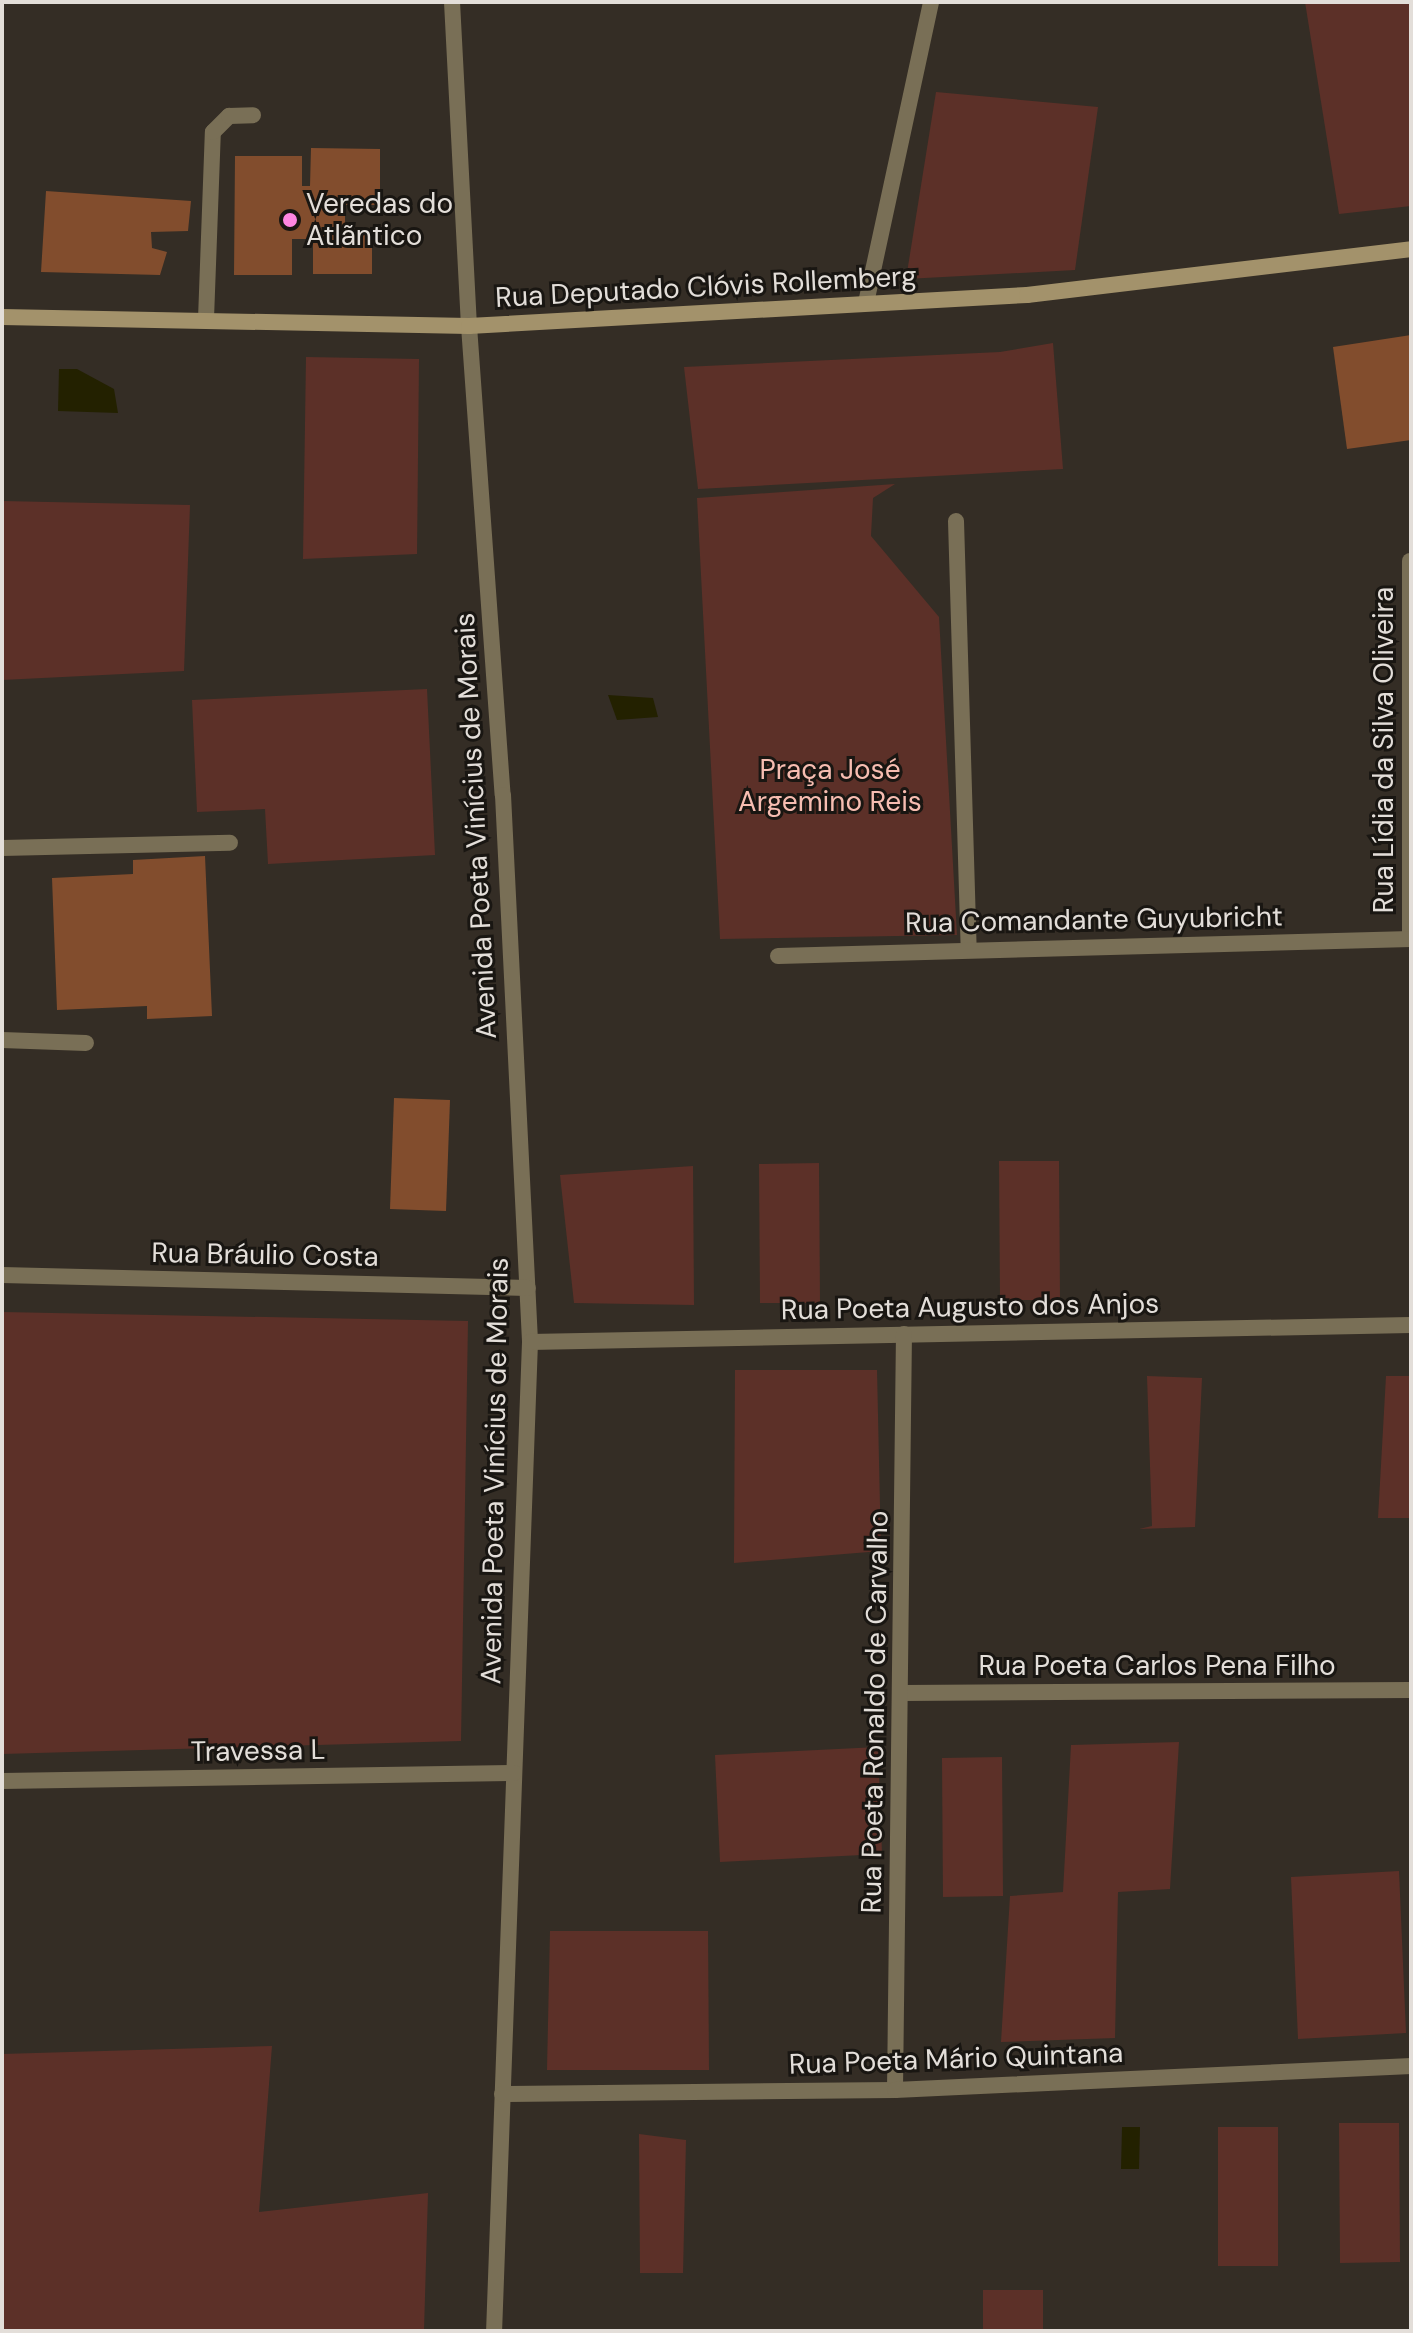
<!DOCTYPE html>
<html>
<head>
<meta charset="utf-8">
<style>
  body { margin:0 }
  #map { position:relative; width:1413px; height:2333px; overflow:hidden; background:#342d25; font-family:"DM Sans",sans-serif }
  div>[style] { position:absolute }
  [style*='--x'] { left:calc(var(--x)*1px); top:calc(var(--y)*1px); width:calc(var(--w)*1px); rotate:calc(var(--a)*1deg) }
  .green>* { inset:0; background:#5c3028 }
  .water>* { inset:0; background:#232100 }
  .building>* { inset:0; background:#824d2d }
  .lane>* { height:16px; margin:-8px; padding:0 8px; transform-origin:8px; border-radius:8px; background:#796f56 }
  .street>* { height:16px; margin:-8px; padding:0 8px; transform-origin:8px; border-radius:8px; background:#796f56 }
  .secondary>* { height:16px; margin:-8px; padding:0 8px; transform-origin:8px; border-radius:8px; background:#a3926b }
  .dots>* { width:22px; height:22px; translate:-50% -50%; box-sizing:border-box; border:4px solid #191612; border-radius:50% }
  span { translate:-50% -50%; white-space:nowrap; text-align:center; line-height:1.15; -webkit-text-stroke:6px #191612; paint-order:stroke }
  .poi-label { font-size:28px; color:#e3ded9 }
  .left { translate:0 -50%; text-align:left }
  .street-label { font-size:28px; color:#e3ded9 }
  .park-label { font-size:28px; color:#f7bdb1 }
  .frame { position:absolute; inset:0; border:4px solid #e3ded9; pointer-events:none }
</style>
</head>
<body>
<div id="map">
  <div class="green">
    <i style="clip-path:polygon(1305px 2px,1411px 2px,1411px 206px,1339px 214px)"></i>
    <i style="clip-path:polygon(936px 92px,1098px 107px,1075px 270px,906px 279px)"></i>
    <i style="clip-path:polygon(1053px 343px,1063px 469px,698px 489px,684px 367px,1000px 352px)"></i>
    <i style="clip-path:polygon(306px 357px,419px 359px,417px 554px,303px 559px)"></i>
    <i style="clip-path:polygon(895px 484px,873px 498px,871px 536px,939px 617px,957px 935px,720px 939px,697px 498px)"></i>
    <i style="clip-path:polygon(2px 501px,190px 505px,184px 671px,2px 680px)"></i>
    <i style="clip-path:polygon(427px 689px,435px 855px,268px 864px,265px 809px,197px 812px,192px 700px)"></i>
    <i style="clip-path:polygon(999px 1161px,1059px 1161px,1060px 1300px,1000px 1300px)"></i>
    <i style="clip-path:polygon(819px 1163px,820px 1303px,760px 1303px,759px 1164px)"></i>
    <i style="clip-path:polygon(693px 1166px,694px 1305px,574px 1303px,560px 1175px)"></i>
    <i style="clip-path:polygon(2px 1312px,468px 1321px,461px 1741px,2px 1754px)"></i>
    <i style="clip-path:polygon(735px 1370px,877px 1370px,881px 1551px,734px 1563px)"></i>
    <i style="clip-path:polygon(1147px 1376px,1202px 1378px,1195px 1527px,1139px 1529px,1152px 1526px)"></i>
    <i style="clip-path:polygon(1386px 1376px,1411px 1376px,1411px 1518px,1378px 1518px)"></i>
    <i style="clip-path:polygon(1179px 1742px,1170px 1889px,1118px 1892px,1115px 2038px,1001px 2042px,1010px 1896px,1063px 1892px,1071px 1745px)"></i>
    <i style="clip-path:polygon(878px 1747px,882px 1854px,720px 1862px,715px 1755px)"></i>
    <i style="clip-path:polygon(1002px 1757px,1003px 1896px,943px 1897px,942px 1758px)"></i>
    <i style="clip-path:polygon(1399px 1871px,1406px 2033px,1298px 2039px,1291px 1877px)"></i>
    <i style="clip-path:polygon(550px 1931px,708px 1931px,709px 2070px,547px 2070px)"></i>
    <i style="clip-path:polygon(272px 2046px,259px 2212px,428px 2193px,424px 2331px,2px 2331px,2px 2054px)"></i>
    <i style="clip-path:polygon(1399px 2123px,1400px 2262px,1340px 2263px,1339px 2123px)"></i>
    <i style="clip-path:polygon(1218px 2127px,1278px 2127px,1278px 2266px,1218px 2266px)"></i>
    <i style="clip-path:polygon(639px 2134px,686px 2140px,683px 2273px,640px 2273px)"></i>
    <i style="clip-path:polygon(983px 2290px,1043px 2290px,1043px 2331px,983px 2331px)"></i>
  </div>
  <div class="water">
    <i style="clip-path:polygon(59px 369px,77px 369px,114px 389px,118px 413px,58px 411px)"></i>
    <i style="clip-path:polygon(608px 695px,653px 698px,658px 717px,617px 720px)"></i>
    <i style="clip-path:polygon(1122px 2127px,1140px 2127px,1139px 2169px,1121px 2169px)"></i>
  </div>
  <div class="building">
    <i style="clip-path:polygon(311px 148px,380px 149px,380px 205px,345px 205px,345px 234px,372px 234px,372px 274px,313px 274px,313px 239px,292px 239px,292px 275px,234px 275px,235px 156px,302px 156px,302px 186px,310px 186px)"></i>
    <i style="clip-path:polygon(46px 191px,191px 201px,188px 231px,151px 232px,152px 248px,167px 252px,160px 275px,41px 272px)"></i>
    <i style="clip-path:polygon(1411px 335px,1411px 440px,1347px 449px,1333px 347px)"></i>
    <i style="clip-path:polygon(205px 856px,212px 1016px,147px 1019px,147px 1006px,57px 1010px,52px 878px,133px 874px,133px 860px)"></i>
    <i style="clip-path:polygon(394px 1098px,450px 1100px,446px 1211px,390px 1209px)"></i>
  </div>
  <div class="lane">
    <i style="--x:206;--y:319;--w:187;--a:-87.9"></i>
    <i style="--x:213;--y:132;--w:23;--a:-45"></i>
    <i style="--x:229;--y:116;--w:24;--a:-2"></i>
    <i style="--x:2;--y:848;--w:228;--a:-1.3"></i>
    <i style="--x:2;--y:1040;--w:84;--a:2"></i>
  </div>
  <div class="street">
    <i style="--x:452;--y:2;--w:324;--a:87"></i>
    <i style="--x:469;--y:326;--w:470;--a:85.9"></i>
    <i style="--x:503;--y:795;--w:548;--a:87.17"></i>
    <i style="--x:530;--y:1342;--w:990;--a:92.08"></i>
    <i style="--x:866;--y:303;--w:308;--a:-77.8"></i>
    <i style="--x:956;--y:521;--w:426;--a:88.3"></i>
    <i style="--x:1410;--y:561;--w:378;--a:90"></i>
    <i style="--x:778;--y:956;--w:633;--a:-1.54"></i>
    <i style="--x:2;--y:1275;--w:526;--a:1.42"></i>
    <i style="--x:530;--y:1342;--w:881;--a:-1.11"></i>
    <i style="--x:903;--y:1693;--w:508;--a:-0.34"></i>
    <i style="--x:2;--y:1781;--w:512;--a:-0.9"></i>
    <i style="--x:895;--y:2090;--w:756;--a:-89.32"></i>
    <i style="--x:502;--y:2094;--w:393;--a:-0.6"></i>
    <i style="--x:895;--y:2090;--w:517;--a:-2.66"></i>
  </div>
  <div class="secondary">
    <i style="--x:2;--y:317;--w:467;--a:1.1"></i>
    <i style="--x:469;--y:326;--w:559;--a:-3.18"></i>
    <i style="--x:1027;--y:295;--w:387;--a:-6.8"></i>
  </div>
  <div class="dots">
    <i style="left:290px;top:220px;background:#fe86e1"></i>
  </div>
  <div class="poi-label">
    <span class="left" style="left:306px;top:220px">Veredas do<br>Atlãntico</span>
  </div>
  <div class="street-label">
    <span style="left:706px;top:287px;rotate:-3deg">Rua Deputado Clóvis Rollemberg</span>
    <span style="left:1384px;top:750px;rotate:-90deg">Rua Lídia da Silva Oliveira</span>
    <span style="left:476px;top:826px;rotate:-93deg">Avenida Poeta Vinícius de Morais</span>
    <span style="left:1094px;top:920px;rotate:-1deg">Rua Comandante Guyubricht</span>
    <span style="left:265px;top:1255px;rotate:1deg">Rua Bráulio Costa</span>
    <span style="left:970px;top:1307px;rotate:-1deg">Rua Poeta Augusto dos Anjos</span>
    <span style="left:495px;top:1471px;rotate:-89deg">Avenida Poeta Vinícius de Morais</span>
    <span style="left:1157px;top:1666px">Rua Poeta Carlos Pena Filho</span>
    <span style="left:875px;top:1712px;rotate:-89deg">Rua Poeta Ronaldo de Carvalho</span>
    <span style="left:258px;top:1751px;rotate:-1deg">Travessa L</span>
    <span style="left:956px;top:2059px;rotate:-2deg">Rua Poeta Mário Quintana</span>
  </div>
  <div class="park-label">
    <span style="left:830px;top:786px">Praça José<br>Argemino Reis</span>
  </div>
  <div class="frame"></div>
</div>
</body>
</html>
